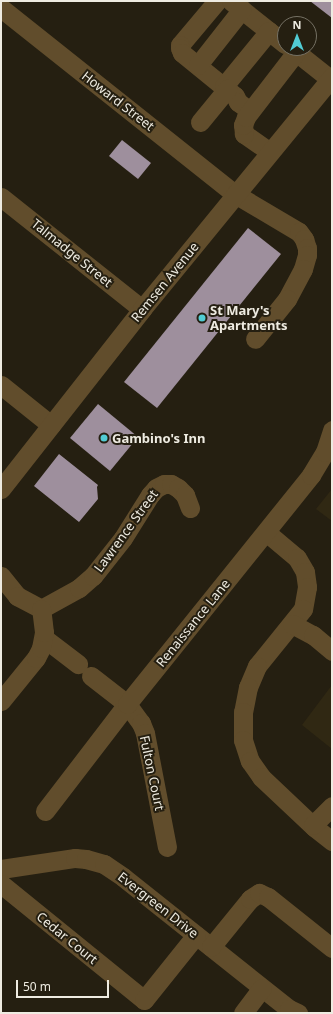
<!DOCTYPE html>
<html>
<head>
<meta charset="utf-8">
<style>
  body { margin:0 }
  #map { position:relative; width:333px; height:1014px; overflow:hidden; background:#251f11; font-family:"Noto Sans",sans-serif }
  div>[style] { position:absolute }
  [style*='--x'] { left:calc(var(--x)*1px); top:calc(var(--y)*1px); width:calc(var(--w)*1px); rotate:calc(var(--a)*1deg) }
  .built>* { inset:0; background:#302813 }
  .building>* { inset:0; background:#9e8f9d }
  .minor>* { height:19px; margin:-9.5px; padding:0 9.5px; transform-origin:9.5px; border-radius:9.5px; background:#614d2c }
  .dots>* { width:11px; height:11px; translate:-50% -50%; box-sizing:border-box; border:2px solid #251f11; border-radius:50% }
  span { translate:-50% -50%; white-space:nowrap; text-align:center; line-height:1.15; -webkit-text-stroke:4px #251f11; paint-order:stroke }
  .street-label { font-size:13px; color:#eeebe1 }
  .poi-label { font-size:13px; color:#eeebe1; font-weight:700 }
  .left { translate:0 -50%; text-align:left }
  .frame { position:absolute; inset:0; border:2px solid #eeebe1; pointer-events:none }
  .north { position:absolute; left:277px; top:16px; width:40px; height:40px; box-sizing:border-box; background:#251f11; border:1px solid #757164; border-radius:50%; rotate:0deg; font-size:11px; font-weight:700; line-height:16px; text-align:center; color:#eeebe1 }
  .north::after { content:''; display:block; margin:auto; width:14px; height:18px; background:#51ccd4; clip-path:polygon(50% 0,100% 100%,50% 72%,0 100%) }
  .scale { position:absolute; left:16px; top:980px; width:93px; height:18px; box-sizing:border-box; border:2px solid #eeebe1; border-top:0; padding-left:5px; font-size:12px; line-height:14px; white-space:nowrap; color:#eeebe1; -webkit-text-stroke:3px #251f11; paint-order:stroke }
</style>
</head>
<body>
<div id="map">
  <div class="built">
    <i style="clip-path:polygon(332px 489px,332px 521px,316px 509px)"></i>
    <i style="clip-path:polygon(332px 685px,332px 749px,302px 725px)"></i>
  </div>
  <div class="building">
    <i style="clip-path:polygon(310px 1px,332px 1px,332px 18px)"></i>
    <i style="clip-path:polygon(122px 140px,151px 163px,138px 179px,109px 156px)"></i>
    <i style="clip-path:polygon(248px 228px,281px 254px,157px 408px,124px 382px)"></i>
    <i style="clip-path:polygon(98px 404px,138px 437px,110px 471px,70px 438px)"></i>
    <i style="clip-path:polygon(59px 454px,98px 485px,97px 487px,98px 499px,79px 522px,34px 486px)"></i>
  </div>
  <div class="minor">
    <i style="--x:217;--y:1;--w:57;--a:130.1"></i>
    <i style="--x:180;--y:45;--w:3;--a:90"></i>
    <i style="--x:180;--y:48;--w:5;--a:68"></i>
    <i style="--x:182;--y:53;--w:68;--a:39.1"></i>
    <i style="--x:235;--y:96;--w:7;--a:63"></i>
    <i style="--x:238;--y:102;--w:15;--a:37"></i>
    <i style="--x:231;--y:1;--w:69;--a:38.5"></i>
    <i style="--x:1;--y:8;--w:299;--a:38.5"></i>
    <i style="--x:235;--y:194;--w:74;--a:30.7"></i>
    <i style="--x:299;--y:232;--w:9;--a:54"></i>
    <i style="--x:304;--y:239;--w:9;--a:72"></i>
    <i style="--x:307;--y:248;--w:7;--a:90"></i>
    <i style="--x:307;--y:255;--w:15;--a:106"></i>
    <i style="--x:303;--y:269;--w:34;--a:118"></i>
    <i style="--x:287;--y:299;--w:51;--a:128.7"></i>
    <i style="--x:291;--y:48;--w:50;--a:38.5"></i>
    <i style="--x:198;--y:65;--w:71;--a:-51.8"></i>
    <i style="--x:224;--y:86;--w:71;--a:-50.7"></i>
    <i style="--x:200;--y:122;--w:43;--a:-50.7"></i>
    <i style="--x:270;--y:152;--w:32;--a:-145"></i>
    <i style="--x:244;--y:134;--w:9;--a:-96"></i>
    <i style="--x:243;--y:125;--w:9;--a:-69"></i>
    <i style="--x:246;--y:117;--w:82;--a:-52.4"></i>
    <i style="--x:1;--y:197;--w:180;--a:38.5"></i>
    <i style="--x:1;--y:385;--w:64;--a:38.7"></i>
    <i style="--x:1;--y:489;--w:229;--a:-51.9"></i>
    <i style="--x:142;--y:309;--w:300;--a:-50.7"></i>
    <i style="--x:266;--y:532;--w:40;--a:40"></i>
    <i style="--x:297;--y:558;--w:16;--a:60"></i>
    <i style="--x:305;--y:572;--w:15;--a:82"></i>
    <i style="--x:307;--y:587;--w:22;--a:100"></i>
    <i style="--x:303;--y:609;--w:73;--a:128.9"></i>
    <i style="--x:257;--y:666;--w:23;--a:113"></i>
    <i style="--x:248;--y:687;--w:25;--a:101"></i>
    <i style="--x:243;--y:712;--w:28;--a:90"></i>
    <i style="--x:243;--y:740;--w:22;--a:72"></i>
    <i style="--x:250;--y:761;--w:19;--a:55"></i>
    <i style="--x:261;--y:777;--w:73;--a:43.3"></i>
    <i style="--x:314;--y:827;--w:23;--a:38"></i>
    <i style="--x:1;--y:576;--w:26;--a:51"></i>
    <i style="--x:17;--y:596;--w:27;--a:28"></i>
    <i style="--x:41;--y:609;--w:43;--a:-28.9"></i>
    <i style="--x:79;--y:588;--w:18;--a:-41"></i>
    <i style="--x:93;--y:576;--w:48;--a:-51.7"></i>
    <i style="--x:123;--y:538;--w:51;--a:-57.9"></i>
    <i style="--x:150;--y:495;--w:9;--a:-49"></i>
    <i style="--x:156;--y:488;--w:9;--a:-27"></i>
    <i style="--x:164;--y:484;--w:7;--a:0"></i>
    <i style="--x:171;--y:484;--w:8;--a:30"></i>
    <i style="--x:178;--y:488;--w:10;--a:45"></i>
    <i style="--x:185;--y:495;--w:14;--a:69"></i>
    <i style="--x:292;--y:624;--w:24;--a:28"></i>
    <i style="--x:313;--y:635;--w:25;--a:40"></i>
    <i style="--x:44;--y:638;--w:43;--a:37.4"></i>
    <i style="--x:91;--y:676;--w:46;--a:37.9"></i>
    <i style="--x:127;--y:704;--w:24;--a:54"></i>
    <i style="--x:141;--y:723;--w:11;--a:68"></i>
    <i style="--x:145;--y:733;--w:116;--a:79.1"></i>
    <i style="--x:1;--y:701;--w:55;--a:-50.9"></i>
    <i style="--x:36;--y:658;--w:11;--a:-63"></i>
    <i style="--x:41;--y:648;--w:16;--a:-79"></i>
    <i style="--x:44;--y:632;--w:23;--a:-97"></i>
    <i style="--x:45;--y:811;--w:135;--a:-52.5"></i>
    <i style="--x:127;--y:704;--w:294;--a:-51.2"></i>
    <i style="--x:311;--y:475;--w:27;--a:-59"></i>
    <i style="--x:325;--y:452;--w:23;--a:-72"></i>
    <i style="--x:313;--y:825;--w:27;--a:-45"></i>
    <i style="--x:1;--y:869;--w:75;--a:-8.5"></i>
    <i style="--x:75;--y:858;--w:11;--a:5"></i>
    <i style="--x:86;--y:859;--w:19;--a:16"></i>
    <i style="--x:104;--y:864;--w:23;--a:34"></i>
    <i style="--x:123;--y:877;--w:212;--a:38.5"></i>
    <i style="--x:289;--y:1009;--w:10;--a:24"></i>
    <i style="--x:1;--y:884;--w:184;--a:39"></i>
    <i style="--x:144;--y:1000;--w:83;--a:-51.3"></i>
    <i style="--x:211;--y:947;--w:62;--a:-50.9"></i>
    <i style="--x:250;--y:899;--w:11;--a:-34"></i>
    <i style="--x:259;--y:893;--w:10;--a:24"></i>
    <i style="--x:268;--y:897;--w:82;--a:38.6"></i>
    <i style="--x:243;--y:1013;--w:31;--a:-53"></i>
  </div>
  <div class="dots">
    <i style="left:202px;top:318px;background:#51ccd4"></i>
    <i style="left:104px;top:438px;background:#51ccd4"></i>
  </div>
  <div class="street-label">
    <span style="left:118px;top:101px;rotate:38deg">Howard Street</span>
    <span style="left:72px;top:253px;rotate:39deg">Talmadge Street</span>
    <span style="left:165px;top:282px;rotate:-51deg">Remsen Avenue</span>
    <span style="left:126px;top:531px;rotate:-54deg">Lawrence Street</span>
    <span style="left:193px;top:623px;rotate:-51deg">Renaissance Lane</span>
    <span style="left:152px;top:773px;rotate:78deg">Fulton Court</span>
    <span style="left:158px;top:905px;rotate:38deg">Evergreen Drive</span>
    <span style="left:67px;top:938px;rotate:39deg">Cedar Court</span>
  </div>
  <div class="poi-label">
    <span class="left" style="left:210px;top:318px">St Mary's<br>Apartments</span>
    <span class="left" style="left:112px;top:438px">Gambino's Inn</span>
  </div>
  <div class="frame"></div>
  <div class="north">N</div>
  <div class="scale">50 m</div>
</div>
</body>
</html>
